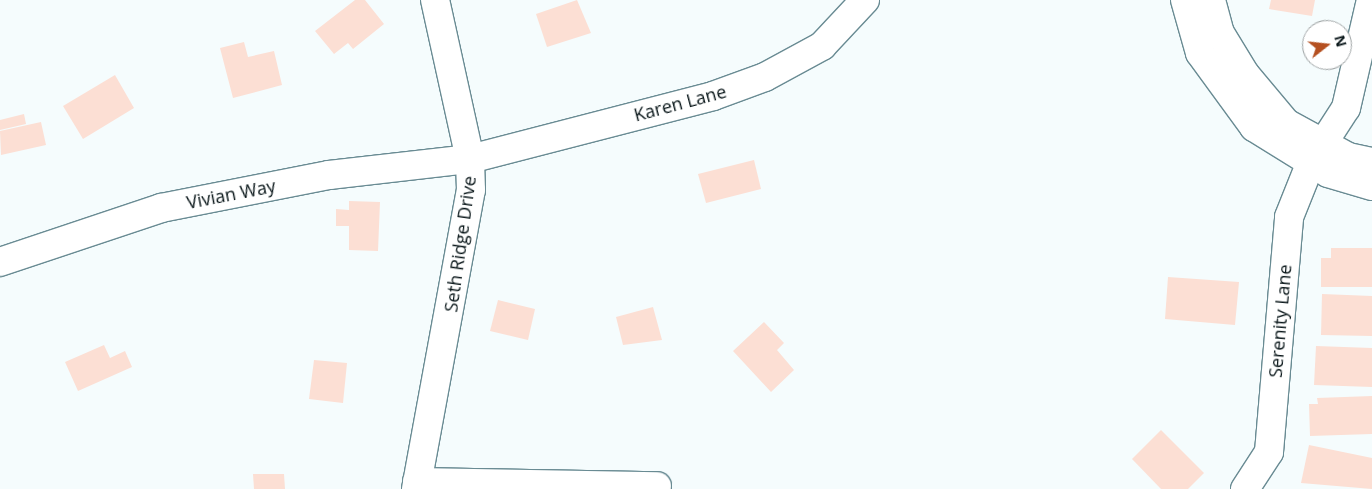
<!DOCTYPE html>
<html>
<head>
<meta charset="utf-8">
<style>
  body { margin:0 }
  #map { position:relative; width:1372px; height:489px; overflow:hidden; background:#f5fcfd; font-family:"Open Sans",sans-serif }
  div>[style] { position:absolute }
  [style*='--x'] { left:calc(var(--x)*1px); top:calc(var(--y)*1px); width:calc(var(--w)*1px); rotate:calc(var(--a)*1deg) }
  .building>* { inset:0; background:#fcdfd4 }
  .roads { filter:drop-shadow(1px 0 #698b93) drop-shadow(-1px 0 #698b93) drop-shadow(0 1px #698b93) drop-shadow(0 -1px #698b93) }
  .minor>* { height:28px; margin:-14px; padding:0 14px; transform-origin:14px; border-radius:14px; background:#fff }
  span { translate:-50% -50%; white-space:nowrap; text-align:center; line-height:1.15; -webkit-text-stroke:5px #fff; paint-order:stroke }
  .street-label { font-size:18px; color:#091619 }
  .north { position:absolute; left:1302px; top:20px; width:50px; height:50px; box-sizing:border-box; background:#fff; border:1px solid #9da2a3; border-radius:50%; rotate:74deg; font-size:14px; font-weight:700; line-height:20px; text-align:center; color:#091619 }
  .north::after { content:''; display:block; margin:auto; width:18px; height:22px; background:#b55020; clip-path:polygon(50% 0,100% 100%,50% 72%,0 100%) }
</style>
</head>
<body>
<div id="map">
  <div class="building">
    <i style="clip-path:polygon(355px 0,365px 0,384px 24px,353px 49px,348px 43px,334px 54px,315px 31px)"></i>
    <i style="clip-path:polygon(577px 0,591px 33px,547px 47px,536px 14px)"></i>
    <i style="clip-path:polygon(1271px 0,1315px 0,1312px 16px,1269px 9px)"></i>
    <i style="clip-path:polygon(244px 42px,248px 57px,274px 51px,282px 85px,233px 98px,220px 48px)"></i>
    <i style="clip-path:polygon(115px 75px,134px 108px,83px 139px,63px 106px)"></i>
    <i style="clip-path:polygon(24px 114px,26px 124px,0 130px,0 120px)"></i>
    <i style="clip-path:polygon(41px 122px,46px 145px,1px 155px,0 131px)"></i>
    <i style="clip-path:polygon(754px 160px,761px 189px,706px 203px,698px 174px)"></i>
    <i style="clip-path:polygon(349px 201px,380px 202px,378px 251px,349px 250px,349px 226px,336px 226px,336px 209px,349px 210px)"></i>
    <i style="clip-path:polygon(1331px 248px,1372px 248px,1372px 287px,1321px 287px,1321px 258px,1331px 258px)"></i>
    <i style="clip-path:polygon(1168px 277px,1239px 282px,1235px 325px,1165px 319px)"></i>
    <i style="clip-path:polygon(1322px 294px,1372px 296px,1372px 336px,1321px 335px)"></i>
    <i style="clip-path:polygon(498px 300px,535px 309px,528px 340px,490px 331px)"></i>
    <i style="clip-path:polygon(653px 307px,662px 340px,623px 345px,616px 317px)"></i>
    <i style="clip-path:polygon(764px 322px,784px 343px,777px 350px,794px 370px,771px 392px,733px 351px)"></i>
    <i style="clip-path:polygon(104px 345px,110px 358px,125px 351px,132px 367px,78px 391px,65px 362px)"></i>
    <i style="clip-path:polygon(1316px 346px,1372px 348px,1372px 387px,1314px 385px)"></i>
    <i style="clip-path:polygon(314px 360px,347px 363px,343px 403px,309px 399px)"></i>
    <i style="clip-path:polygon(1372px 396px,1372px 434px,1310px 436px,1309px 404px,1318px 404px,1317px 398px)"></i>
    <i style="clip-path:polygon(1161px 430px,1204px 473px,1188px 489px,1161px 489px,1132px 459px)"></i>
    <i style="clip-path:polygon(1309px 445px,1372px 458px,1372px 489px,1301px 483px)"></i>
    <i style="clip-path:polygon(253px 474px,284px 474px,285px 489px,254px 489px)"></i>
  </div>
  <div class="roads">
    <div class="minor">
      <i style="--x:1185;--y:0;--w:55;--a:74.2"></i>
      <i style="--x:1200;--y:53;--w:92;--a:53.9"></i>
      <i style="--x:1254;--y:127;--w:87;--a:31.9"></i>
      <i style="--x:1328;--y:173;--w:46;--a:16.5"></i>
      <i style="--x:1211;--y:0;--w:34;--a:75"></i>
      <i style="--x:1220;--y:33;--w:48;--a:58.6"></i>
      <i style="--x:1245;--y:74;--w:64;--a:50.1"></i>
      <i style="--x:1286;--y:123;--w:71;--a:28.7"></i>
      <i style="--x:1348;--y:157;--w:25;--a:12"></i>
      <i style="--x:0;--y:262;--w:170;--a:-18.5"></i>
      <i style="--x:161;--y:208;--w:171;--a:-11.1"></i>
      <i style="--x:329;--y:175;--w:142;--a:-6.5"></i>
      <i style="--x:470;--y:159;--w:251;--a:-14.5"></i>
      <i style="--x:713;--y:96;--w:55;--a:-20.1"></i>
      <i style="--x:765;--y:77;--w:65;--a:-28.5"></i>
      <i style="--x:822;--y:46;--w:63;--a:-46.9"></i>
      <i style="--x:417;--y:482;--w:240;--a:1"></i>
      <i style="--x:416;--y:489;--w:304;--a:-79.6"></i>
      <i style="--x:471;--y:190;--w:31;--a:-92"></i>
      <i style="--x:470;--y:159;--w:163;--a:-102.4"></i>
      <i style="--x:1245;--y:489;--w:44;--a:-57"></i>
      <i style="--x:1269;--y:452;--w:236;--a:-85.1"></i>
      <i style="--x:1289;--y:217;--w:59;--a:-68.2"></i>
      <i style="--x:1311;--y:162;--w:64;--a:-57.1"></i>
      <i style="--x:1346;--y:108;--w:111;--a:-77"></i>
    </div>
  </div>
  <div class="street-label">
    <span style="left:680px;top:103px;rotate:-15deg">Karen Lane</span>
    <span style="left:231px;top:194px;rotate:-11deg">Vivian Way</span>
    <span style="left:460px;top:244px;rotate:-82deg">Seth Ridge Drive</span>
    <span style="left:1280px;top:321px;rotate:-85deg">Serenity Lane</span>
  </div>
  <div class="north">N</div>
</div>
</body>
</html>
